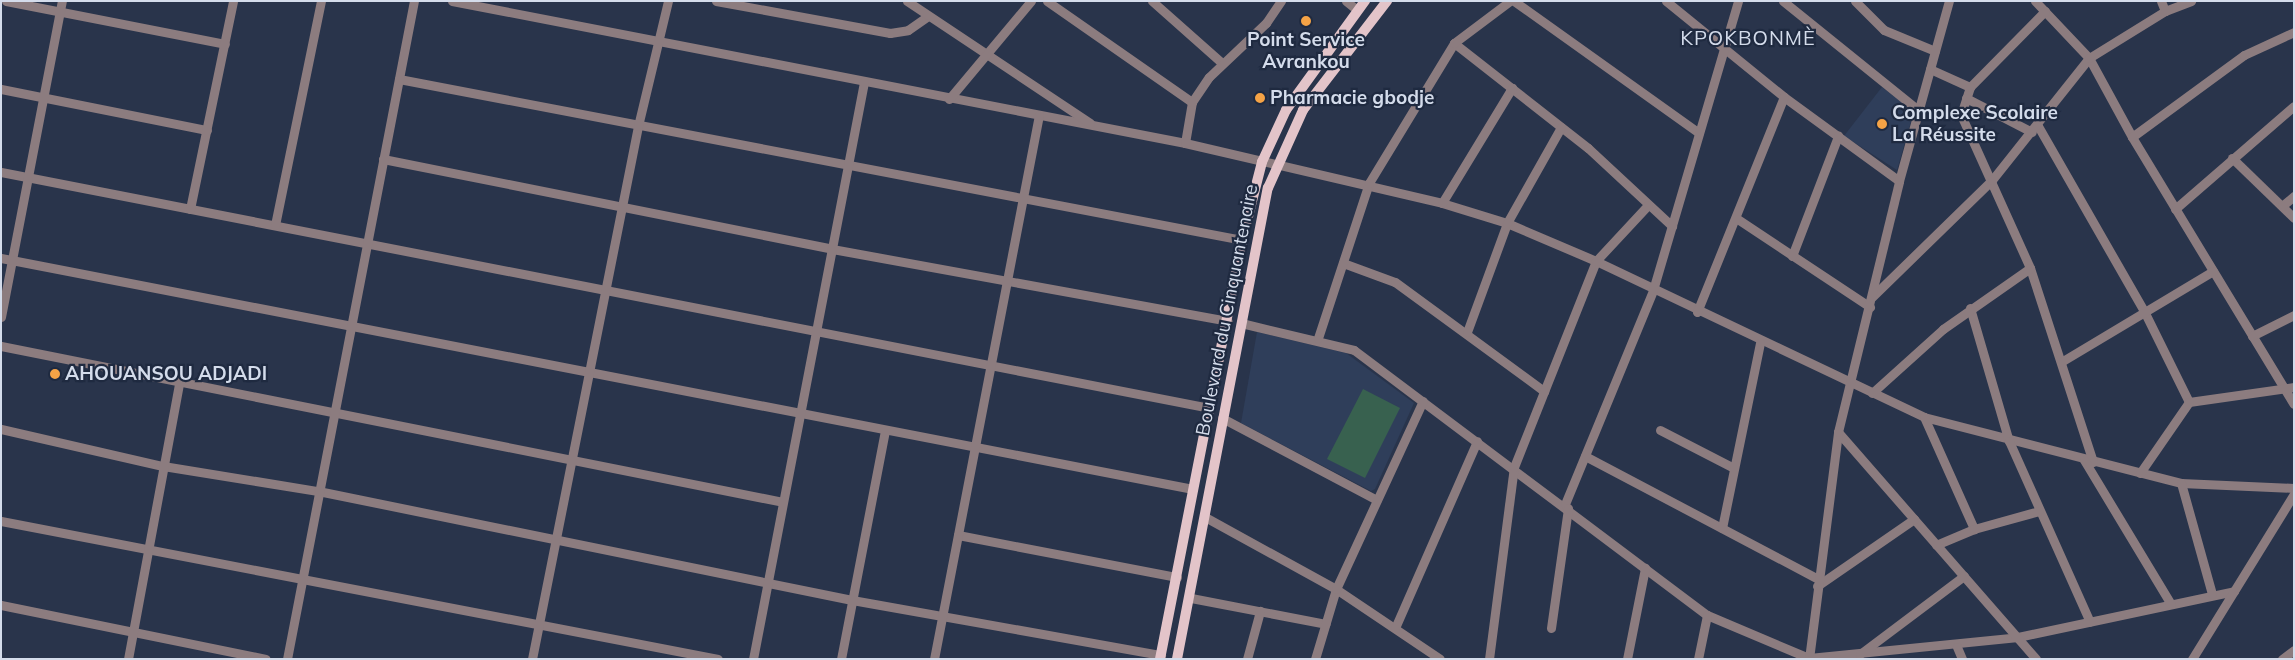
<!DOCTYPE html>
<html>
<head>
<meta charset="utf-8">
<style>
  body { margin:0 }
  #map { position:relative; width:2295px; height:660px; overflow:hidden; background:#29344b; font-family:Mulish,sans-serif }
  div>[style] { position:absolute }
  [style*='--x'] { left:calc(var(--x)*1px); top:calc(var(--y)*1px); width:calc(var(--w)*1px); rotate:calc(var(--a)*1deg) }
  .built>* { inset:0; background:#2f3e5a }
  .green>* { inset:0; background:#38614f }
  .minor>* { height:9px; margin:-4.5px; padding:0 4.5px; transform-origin:4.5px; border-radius:4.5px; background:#8c7c7f }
  .major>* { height:10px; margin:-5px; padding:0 5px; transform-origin:5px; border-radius:5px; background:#e3c4c9 }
  .dots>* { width:14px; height:14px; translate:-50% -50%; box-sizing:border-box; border:2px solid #1f2a40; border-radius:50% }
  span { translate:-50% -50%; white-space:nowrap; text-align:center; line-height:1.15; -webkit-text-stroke:4.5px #1f2a40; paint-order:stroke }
  .poi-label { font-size:19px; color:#d4dceb; font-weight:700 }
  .left { translate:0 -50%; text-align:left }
  .street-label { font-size:19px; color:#d4dceb }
  .neighbourhood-label { font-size:20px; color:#d4dceb; letter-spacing:1px }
  .frame { position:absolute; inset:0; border:2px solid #d4dceb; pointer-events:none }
</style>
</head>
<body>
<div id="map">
  <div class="built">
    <i style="clip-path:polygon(1882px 87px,1914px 111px,1897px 170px,1844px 136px)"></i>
    <i style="clip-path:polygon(1257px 332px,1346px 353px,1414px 403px,1375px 489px,1371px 491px,1241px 423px)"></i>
  </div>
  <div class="green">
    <i style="clip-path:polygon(1363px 389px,1400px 408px,1365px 478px,1327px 459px)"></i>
  </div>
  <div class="minor">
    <i style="--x:6;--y:1;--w:223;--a:11.1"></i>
    <i style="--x:452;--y:1;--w:747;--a:10.96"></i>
    <i style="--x:1185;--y:143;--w:264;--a:13.1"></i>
    <i style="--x:1442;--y:203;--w:68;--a:17.1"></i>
    <i style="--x:1507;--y:223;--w:97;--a:23.1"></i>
    <i style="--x:1596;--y:261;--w:363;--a:25.4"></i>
    <i style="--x:1924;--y:417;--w:265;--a:14.4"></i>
    <i style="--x:2181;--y:483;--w:113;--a:2.5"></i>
    <i style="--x:716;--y:1;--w:177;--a:10.4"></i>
    <i style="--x:890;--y:33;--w:18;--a:-9"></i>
    <i style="--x:908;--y:30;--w:24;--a:-35"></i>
    <i style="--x:907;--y:1;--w:220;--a:33.7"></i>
    <i style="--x:1047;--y:1;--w:177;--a:34.9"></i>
    <i style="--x:1152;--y:1;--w:94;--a:41.5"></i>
    <i style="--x:1346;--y:1;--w:14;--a:39"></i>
    <i style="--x:1514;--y:1;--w:227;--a:35.5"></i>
    <i style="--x:1666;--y:1;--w:152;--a:39.1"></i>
    <i style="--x:1784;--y:97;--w:142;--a:36.1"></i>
    <i style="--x:1783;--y:1;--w:174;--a:38.9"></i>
    <i style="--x:1855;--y:1;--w:41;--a:45"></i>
    <i style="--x:1884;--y:30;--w:55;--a:22.4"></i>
    <i style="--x:2035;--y:1;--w:79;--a:46.5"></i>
    <i style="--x:2089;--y:58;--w:90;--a:61.4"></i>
    <i style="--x:2132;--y:137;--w:312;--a:58.8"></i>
    <i style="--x:2161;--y:1;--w:11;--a:68"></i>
    <i style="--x:2045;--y:11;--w:107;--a:134.6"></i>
    <i style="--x:1970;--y:87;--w:29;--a:108"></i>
    <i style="--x:1961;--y:115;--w:168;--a:65.7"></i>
    <i style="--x:2030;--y:268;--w:204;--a:72"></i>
    <i style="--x:1454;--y:43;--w:170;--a:38.1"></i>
    <i style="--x:1588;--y:148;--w:115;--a:42.9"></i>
    <i style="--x:1930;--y:69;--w:44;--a:24.2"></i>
    <i style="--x:399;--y:79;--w:858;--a:10.81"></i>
    <i style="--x:1;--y:89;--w:210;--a:11.3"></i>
    <i style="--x:1966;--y:98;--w:74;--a:27.3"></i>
    <i style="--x:949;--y:99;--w:128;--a:-50.1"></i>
    <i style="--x:2038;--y:126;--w:215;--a:60.2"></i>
    <i style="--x:2145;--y:313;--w:99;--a:63.7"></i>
    <i style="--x:2132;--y:137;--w:139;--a:-36.2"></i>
    <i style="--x:2244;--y:55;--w:55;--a:-24.7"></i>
    <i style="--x:1185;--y:143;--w:42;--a:-80.3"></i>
    <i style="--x:1192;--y:102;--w:30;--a:-56"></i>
    <i style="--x:1209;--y:77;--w:79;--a:-43.5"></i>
    <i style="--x:1266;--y:23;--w:27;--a:-56"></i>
    <i style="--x:2232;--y:158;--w:86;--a:44.1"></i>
    <i style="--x:383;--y:159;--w:458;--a:11.3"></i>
    <i style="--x:832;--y:249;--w:402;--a:10.3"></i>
    <i style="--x:1;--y:172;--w:1231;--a:11.05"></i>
    <i style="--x:1442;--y:203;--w:135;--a:-58.7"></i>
    <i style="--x:2282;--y:206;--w:16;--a:-40"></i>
    <i style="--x:190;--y:209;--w:212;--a:-78.3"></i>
    <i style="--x:2175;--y:209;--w:157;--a:-40.9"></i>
    <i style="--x:1736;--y:218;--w:161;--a:33.6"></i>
    <i style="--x:275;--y:225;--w:229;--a:-78.4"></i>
    <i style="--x:1792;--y:256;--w:129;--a:-69"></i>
    <i style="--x:1;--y:258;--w:1214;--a:10.97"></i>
    <i style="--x:1343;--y:263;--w:55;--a:20.1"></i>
    <i style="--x:1395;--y:282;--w:185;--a:36.2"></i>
    <i style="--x:1872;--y:297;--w:168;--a:-44.3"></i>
    <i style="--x:1992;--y:180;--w:156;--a:-51.5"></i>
    <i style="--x:2089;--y:58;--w:89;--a:-31.7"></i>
    <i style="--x:2165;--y:11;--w:28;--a:-21"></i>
    <i style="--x:1970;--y:308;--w:139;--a:73.7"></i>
    <i style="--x:2009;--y:441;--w:198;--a:65.9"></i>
    <i style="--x:1697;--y:312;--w:232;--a:-68"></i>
    <i style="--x:1;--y:317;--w:322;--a:-79.1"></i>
    <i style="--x:1241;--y:323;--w:116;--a:13.4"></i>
    <i style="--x:1354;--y:350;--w:441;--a:36.9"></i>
    <i style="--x:1707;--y:615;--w:111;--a:22.9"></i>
    <i style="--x:1809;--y:658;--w:210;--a:-5.7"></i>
    <i style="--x:2018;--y:637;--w:221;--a:-12"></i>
    <i style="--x:1467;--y:332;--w:116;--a:-69.8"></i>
    <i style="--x:1507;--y:223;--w:110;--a:-60.6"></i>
    <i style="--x:2252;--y:336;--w:47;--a:-26.6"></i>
    <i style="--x:1318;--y:338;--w:163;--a:-71.8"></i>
    <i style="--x:1369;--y:183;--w:164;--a:-58.7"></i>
    <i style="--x:1454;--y:43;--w:70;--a:-36.9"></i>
    <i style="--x:1;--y:346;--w:797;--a:11.28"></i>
    <i style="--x:2061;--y:362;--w:177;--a:-30.9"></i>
    <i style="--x:1872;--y:393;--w:96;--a:-42"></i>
    <i style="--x:1943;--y:329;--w:106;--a:-35"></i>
    <i style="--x:2189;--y:402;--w:106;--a:-8.1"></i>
    <i style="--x:1924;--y:417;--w:123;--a:65.9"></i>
    <i style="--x:1974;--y:529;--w:41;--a:157.2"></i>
    <i style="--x:1222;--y:418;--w:175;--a:27.9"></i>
    <i style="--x:1;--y:429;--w:166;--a:12.9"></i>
    <i style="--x:163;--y:466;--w:157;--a:9.2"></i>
    <i style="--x:318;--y:491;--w:545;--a:11.54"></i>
    <i style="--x:852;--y:600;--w:314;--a:10.1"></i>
    <i style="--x:1660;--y:430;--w:83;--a:27.2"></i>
    <i style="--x:1838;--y:432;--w:301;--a:48.9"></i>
    <i style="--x:1585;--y:456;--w:263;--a:27.8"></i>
    <i style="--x:2084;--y:460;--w:168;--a:58.9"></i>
    <i style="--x:2140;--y:473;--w:86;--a:-55.4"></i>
    <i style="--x:2181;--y:483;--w:115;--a:74.4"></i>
    <i style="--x:1565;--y:504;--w:231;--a:-67.6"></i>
    <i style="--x:1653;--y:290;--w:301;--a:-73.6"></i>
    <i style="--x:1205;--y:517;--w:149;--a:28.8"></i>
    <i style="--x:1336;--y:589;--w:125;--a:33.9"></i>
    <i style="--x:1;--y:521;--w:730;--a:10.89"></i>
    <i style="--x:1722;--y:528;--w:189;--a:-78.4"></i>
    <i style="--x:1974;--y:529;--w:67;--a:-15.5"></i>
    <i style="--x:958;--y:535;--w:223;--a:10.9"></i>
    <i style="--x:1817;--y:586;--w:118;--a:-34.6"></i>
    <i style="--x:1191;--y:598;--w:137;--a:10.9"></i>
    <i style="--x:1;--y:605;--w:270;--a:11.5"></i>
    <i style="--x:1395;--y:628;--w:204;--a:-66.3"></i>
    <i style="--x:1551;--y:628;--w:121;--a:-81.9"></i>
    <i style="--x:1957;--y:647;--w:13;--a:67"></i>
    <i style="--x:1860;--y:654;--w:130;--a:-36.9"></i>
    <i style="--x:128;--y:659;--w:281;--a:-79.5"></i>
    <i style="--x:287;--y:659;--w:670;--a:-79.08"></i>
    <i style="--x:532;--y:659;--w:543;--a:-78.75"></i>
    <i style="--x:638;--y:126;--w:129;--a:-76.5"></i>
    <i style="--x:753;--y:659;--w:588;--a:-79.11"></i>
    <i style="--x:841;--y:659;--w:233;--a:-79.1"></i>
    <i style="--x:934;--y:659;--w:554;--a:-79.08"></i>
    <i style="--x:1247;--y:659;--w:50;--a:-74.8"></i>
    <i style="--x:1315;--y:659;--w:73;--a:-73.3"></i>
    <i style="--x:1336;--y:589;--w:207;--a:-65.2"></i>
    <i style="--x:1489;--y:659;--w:194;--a:-82.6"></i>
    <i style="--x:1514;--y:467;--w:222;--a:-68.3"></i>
    <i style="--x:1596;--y:261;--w:76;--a:-47.1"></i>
    <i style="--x:1627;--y:659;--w:93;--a:-78.8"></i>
    <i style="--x:1698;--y:659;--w:45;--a:-78.4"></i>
    <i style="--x:1809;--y:659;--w:229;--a:-82.7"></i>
    <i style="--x:1838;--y:432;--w:258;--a:-76.3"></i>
    <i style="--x:1899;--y:181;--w:187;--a:-74.5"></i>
    <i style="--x:2192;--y:659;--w:194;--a:-58.3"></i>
    <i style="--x:2282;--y:659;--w:15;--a:-37"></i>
  </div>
  <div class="major">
    <i style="--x:1160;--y:659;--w:427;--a:-78.9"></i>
    <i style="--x:1242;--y:240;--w:81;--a:-75.6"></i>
    <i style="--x:1262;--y:162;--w:57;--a:-65.2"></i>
    <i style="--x:1286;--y:110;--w:135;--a:-54.1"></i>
    <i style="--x:1177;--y:659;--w:480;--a:-79.1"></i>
    <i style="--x:1268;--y:188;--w:85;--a:-65.8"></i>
    <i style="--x:1303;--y:110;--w:138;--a:-52.4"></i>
  </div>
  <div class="dots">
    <i style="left:1306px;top:21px;background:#f5a346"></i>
    <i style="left:1260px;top:98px;background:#f5a346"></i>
    <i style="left:1882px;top:124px;background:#f5a346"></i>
    <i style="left:55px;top:374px;background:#f5a346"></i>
  </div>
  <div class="poi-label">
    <span style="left:1306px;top:51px">Point Service<br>Avrankou</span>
    <span class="left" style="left:1270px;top:98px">Pharmacie gbodje</span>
    <span class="left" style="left:1892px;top:124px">Complexe Scolaire<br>La Réussite</span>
    <span class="left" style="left:65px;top:374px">AHOUANSOU ADJADI</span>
  </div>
  <div class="street-label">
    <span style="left:1227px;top:310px;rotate:-79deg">Boulevard du Cinquantenaire</span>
  </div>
  <div class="neighbourhood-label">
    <span style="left:1748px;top:37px">KPOKBONMÈ</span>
  </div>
  <div class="frame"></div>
</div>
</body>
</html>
